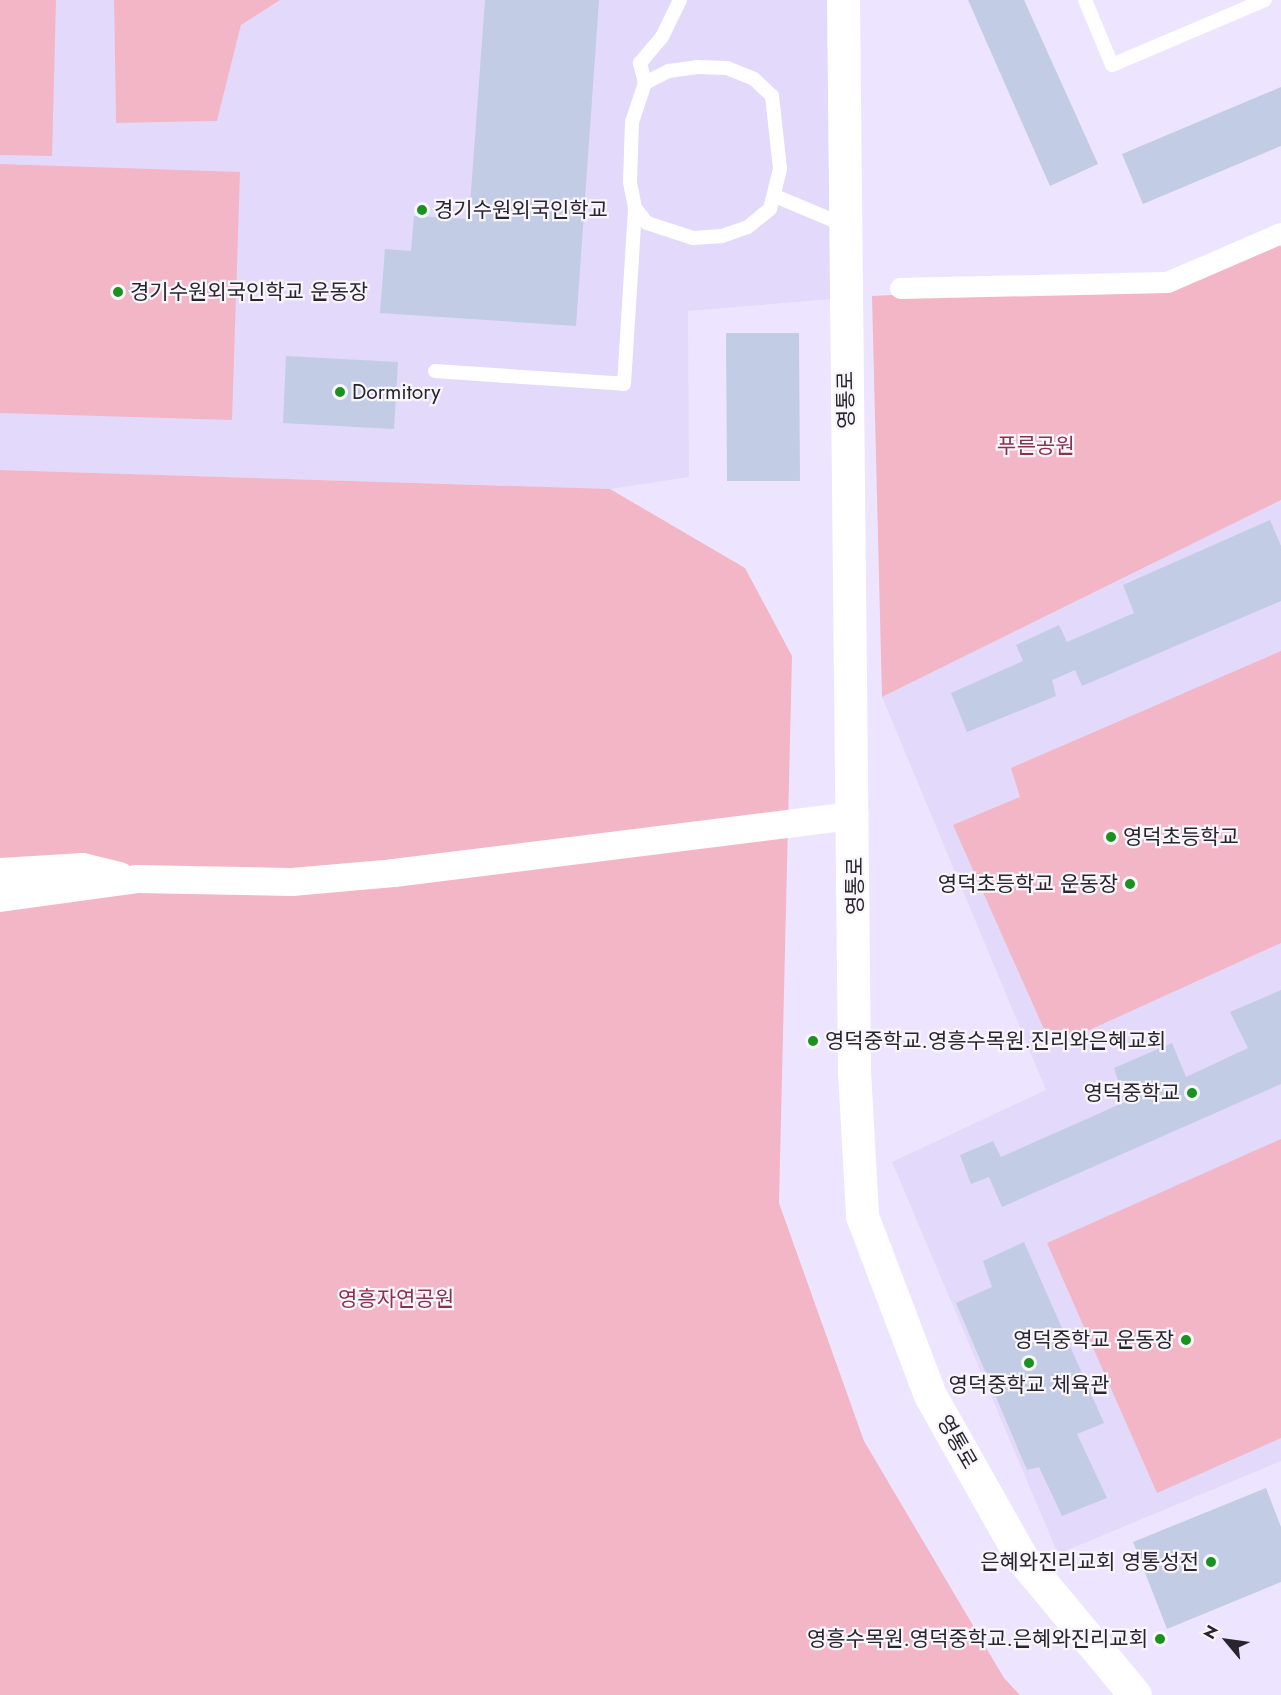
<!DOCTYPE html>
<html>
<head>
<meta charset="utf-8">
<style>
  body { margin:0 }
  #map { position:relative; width:1281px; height:1695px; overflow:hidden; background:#ede5ff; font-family:Jost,"Noto Sans KR",sans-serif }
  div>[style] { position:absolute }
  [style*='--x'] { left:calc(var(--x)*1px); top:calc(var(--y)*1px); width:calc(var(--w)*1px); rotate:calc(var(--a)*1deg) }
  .built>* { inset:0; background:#e3d9fa }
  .green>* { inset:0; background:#f3b6c6 }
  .building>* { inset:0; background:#c2cce4 }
  .service>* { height:14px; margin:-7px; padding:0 7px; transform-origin:7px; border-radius:7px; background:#fff }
  .pedestrian>* { height:21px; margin:-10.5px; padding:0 10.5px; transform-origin:10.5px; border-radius:10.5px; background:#fff }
  .minor>* { height:28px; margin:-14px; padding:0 14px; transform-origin:14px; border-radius:14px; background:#fff }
  .tertiary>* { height:33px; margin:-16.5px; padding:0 16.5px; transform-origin:16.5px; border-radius:16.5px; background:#fff }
  .dots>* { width:16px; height:16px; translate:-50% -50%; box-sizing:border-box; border:3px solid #f8f6fb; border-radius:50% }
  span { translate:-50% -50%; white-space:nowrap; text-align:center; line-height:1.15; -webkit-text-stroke:4.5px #f8f6fb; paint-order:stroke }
  .poi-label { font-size:21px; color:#28252f }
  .left { translate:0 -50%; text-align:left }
  .right { translate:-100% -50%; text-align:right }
  .street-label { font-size:21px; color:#28252f }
  .park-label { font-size:21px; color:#8a3150 }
  .north { position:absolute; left:1197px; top:1611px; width:60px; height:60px; -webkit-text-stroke:4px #f8f6fb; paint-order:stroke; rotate:299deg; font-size:16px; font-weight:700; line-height:24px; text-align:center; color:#28252f }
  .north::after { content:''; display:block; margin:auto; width:21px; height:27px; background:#28252f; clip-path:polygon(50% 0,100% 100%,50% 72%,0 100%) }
</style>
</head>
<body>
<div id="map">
  <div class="built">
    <i style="clip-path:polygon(0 0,114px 0,116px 123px,217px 121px,241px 25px,280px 0,844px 0,844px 298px,688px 311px,689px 477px,610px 489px,0 470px)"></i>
    <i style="clip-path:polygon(1281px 500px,1281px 1461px,1058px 1554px,892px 1162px,1046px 1090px,882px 697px)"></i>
  </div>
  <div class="green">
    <i style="clip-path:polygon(0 0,56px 0,52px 156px,0 155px)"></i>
    <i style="clip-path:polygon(114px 0,280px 0,241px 25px,217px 121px,116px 123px)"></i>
    <i style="clip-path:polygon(0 164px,240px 172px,232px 420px,0 413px)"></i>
    <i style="clip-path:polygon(1274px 236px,1281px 247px,1281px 500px,882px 697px,872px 296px,1167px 282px)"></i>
    <i style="clip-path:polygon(0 470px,610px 489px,745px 568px,792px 656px,779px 1203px,864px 1441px,1004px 1678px,1020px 1695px,0 1695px)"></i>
    <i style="clip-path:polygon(1281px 651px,1281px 943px,1052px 1047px,953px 825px,1020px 797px,1011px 768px)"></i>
    <i style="clip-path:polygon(1281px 1139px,1281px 1438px,1157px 1493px,1047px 1243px)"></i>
  </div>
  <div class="building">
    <i style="clip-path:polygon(485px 0,599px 0,576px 326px,380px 313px,385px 249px,411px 251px,414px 216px,469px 219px)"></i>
    <i style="clip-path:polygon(968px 0,1024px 0,1098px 164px,1050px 186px)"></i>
    <i style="clip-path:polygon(1281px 87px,1281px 146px,1143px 204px,1122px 154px)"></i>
    <i style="clip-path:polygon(726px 333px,799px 333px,800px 481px,727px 481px)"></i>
    <i style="clip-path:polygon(286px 356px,398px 362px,394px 429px,283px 423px)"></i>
    <i style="clip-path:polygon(1270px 520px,1281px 546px,1281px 601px,1082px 686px,1075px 670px,1052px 680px,1056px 696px,967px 732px,951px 693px,1023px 661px,1016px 645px,1059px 625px,1067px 642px,1134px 613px,1123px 585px)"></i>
    <i style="clip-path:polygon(1281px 990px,1281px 1084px,1002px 1207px,989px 1177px,971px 1184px,960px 1155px,993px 1141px,1001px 1157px,1125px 1102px,1114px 1068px,1172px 1043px,1186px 1077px,1248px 1048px,1230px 1012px)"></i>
    <i style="clip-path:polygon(1024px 1242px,1104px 1423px,1077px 1434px,1107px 1498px,1062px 1516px,1039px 1467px,1027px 1470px,956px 1303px,992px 1287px,983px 1261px)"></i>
    <i style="clip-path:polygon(1266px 1488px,1281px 1527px,1281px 1582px,1167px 1629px,1133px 1542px)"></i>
  </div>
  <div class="service">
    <i style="--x:1085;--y:0;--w:70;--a:67.4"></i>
    <i style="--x:1112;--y:65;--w:166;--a:-23"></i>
    <i style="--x:697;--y:67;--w:30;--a:2"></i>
    <i style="--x:727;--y:68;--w:29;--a:22"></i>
    <i style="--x:754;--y:79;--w:25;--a:43"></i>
    <i style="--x:772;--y:96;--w:73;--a:83.7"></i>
    <i style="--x:780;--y:169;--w:41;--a:104"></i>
    <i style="--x:770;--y:209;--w:28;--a:141"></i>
    <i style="--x:748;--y:227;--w:28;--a:161"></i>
    <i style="--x:722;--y:236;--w:29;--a:176"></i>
    <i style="--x:693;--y:238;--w:48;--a:-161.9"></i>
    <i style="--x:647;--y:223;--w:19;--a:-129"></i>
    <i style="--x:635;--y:208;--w:26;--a:-101"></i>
    <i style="--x:630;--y:182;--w:60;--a:-88.1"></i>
    <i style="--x:632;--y:122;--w:41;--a:-71.6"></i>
    <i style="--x:645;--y:83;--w:27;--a:-27"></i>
    <i style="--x:669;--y:71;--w:28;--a:-8"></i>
    <i style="--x:645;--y:83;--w:21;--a:-104"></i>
    <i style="--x:640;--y:63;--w:34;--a:-50"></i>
    <i style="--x:662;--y:37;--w:41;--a:-64.1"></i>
    <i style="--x:775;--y:196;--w:73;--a:22.7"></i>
    <i style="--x:435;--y:371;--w:189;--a:3.9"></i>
    <i style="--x:624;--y:384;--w:176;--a:-86.4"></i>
  </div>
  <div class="pedestrian">
    <i style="--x:900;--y:288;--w:267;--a:-1.3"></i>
    <i style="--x:1167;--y:282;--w:124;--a:-23.3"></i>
  </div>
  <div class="minor">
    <i style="--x:0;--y:872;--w:83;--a:-3.4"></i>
    <i style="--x:83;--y:867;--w:38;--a:14"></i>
    <i style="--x:0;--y:898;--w:138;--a:-7.9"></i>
    <i style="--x:137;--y:879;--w:155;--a:1.1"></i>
    <i style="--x:292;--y:882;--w:102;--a:-5"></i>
    <i style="--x:394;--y:873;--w:464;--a:-7.1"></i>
  </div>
  <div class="tertiary">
    <i style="--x:843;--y:0;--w:1071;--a:89.41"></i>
    <i style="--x:854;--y:1071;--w:145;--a:86.8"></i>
    <i style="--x:862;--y:1216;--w:191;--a:69.2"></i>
    <i style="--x:930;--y:1395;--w:189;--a:60.6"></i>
    <i style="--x:1023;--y:1560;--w:175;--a:50.3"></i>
  </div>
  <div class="dots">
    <i style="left:422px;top:210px;background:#1b911e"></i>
    <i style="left:118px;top:292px;background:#1b911e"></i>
    <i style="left:340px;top:392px;background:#1b911e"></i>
    <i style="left:1111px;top:837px;background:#1b911e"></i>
    <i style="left:1130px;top:884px;background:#1b911e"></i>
    <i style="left:813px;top:1041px;background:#1b911e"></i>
    <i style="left:1192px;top:1093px;background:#1b911e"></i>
    <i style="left:1186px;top:1340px;background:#1b911e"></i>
    <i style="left:1029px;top:1363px;background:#1b911e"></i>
    <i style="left:1211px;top:1562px;background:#1b911e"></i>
    <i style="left:1160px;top:1639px;background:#1b911e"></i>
  </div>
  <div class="poi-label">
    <span class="left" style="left:434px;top:210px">경기수원외국인학교</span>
    <span class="left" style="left:130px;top:292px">경기수원외국인학교 운동장</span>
    <span class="left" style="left:352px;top:392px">Dormitory</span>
    <span class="left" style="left:1123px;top:837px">영덕초등학교</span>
    <span class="right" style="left:1118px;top:884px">영덕초등학교 운동장</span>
    <span class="left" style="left:825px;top:1041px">영덕중학교.영흥수목원.진리와은혜교회</span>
    <span class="right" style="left:1180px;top:1093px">영덕중학교</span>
    <span class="right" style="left:1174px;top:1340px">영덕중학교 운동장</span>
    <span style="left:1029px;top:1385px">영덕중학교 체육관</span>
    <span class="right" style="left:1199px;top:1562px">은혜와진리교회 영통성전</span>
    <span class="right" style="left:1148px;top:1639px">영흥수목원.영덕중학교.은혜와진리교회</span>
  </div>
  <div class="street-label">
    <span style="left:846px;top:400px;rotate:-91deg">영통로</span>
    <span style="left:855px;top:886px;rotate:-90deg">영통로</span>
    <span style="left:957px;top:1442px;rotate:60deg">영통로</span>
  </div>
  <div class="park-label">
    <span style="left:1036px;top:446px">푸른공원</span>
    <span style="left:396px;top:1299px">영흥자연공원</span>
  </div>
  <div class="north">N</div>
</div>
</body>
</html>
